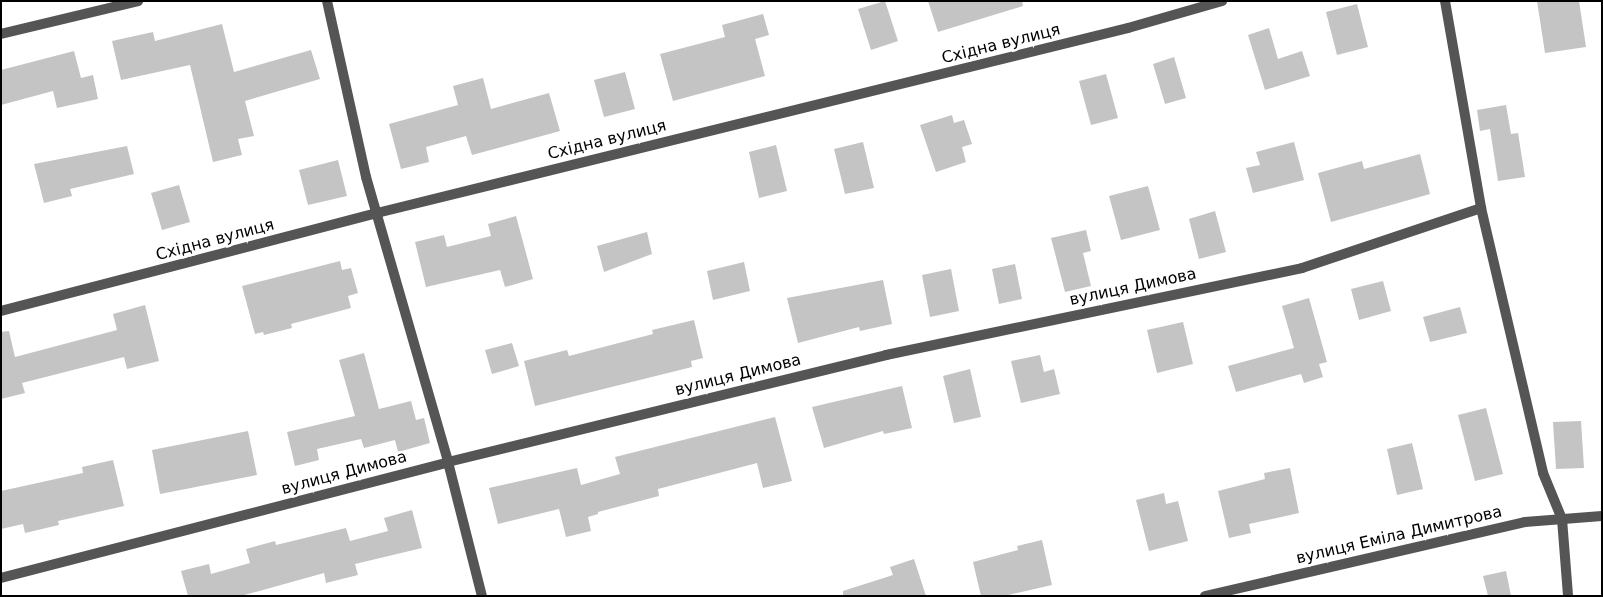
<!DOCTYPE html>
<html>
<head>
<meta charset="utf-8">
<style>
  body { margin:0 }
  #map { position:relative; width:1603px; height:597px; overflow:hidden; background:#fff; font-family:"DejaVu Sans",sans-serif }
  div>[style] { position:absolute }
  [style*='--x'] { left:calc(var(--x)*1px); top:calc(var(--y)*1px); width:calc(var(--w)*1px); rotate:calc(var(--a)*1deg) }
  .building>* { inset:0; background:#c4c4c4 }
  .minor>* { height:10px; margin:-5px; padding:0 5px; transform-origin:5px; border-radius:5px; background:#555 }
  span { translate:-50% -50%; white-space:nowrap; text-align:center; line-height:1.15; -webkit-text-stroke:5px #fff; paint-order:stroke }
  .street-label { font-size:16px; color:#000 }
  .frame { position:absolute; inset:0; border:2px solid #000; pointer-events:none }
</style>
</head>
<body>
<div id="map">
  <div class="building">
    <i style="clip-path:polygon(885px 1px,898px 41px,871px 50px,858px 9px)"></i>
    <i style="clip-path:polygon(928px 1px,1022px 1px,1023px 6px,938px 32px)"></i>
    <i style="clip-path:polygon(1537px 1px,1579px 1px,1586px 47px,1545px 53px)"></i>
    <i style="clip-path:polygon(1357px 4px,1368px 47px,1337px 55px,1326px 12px)"></i>
    <i style="clip-path:polygon(763px 14px,769px 35px,755px 39px,765px 76px,673px 101px,660px 54px,725px 37px,722px 25px)"></i>
    <i style="clip-path:polygon(222px 24px,234px 72px,311px 50px,320px 79px,245px 101px,254px 136px,238px 139px,242px 155px,213px 162px,190px 65px,121px 80px,112px 41px,153px 32px,155px 41px)"></i>
    <i style="clip-path:polygon(1269px 28px,1278px 59px,1302px 51px,1310px 76px,1265px 90px,1248px 35px)"></i>
    <i style="clip-path:polygon(74px 51px,81px 78px,93px 75px,98px 99px,57px 108px,53px 91px,1px 105px,1px 70px)"></i>
    <i style="clip-path:polygon(1174px 57px,1186px 98px,1165px 104px,1153px 64px)"></i>
    <i style="clip-path:polygon(625px 72px,635px 109px,604px 117px,594px 80px)"></i>
    <i style="clip-path:polygon(1106px 74px,1118px 118px,1091px 125px,1079px 81px)"></i>
    <i style="clip-path:polygon(483px 78px,491px 109px,549px 93px,560px 131px,472px 155px,466px 136px,426px 147px,429px 162px,401px 169px,389px 124px,458px 105px,453px 86px)"></i>
    <i style="clip-path:polygon(1506px 105px,1511px 134px,1518px 133px,1525px 177px,1498px 181px,1490px 129px,1480px 131px,1477px 110px)"></i>
    <i style="clip-path:polygon(952px 115px,954px 123px,964px 120px,972px 144px,962px 147px,966px 162px,936px 172px,920px 125px)"></i>
    <i style="clip-path:polygon(863px 142px,874px 188px,845px 194px,834px 149px)"></i>
    <i style="clip-path:polygon(1294px 142px,1304px 180px,1253px 193px,1246px 168px,1260px 165px,1256px 152px)"></i>
    <i style="clip-path:polygon(776px 145px,787px 191px,759px 198px,749px 152px)"></i>
    <i style="clip-path:polygon(127px 146px,134px 174px,70px 189px,72px 196px,44px 203px,34px 164px)"></i>
    <i style="clip-path:polygon(1420px 154px,1430px 194px,1331px 222px,1318px 173px,1362px 161px,1364px 169px)"></i>
    <i style="clip-path:polygon(338px 160px,347px 196px,308px 205px,299px 170px)"></i>
    <i style="clip-path:polygon(179px 185px,190px 222px,162px 230px,151px 193px)"></i>
    <i style="clip-path:polygon(1148px 186px,1160px 230px,1121px 240px,1109px 196px)"></i>
    <i style="clip-path:polygon(1215px 211px,1226px 252px,1199px 259px,1189px 219px)"></i>
    <i style="clip-path:polygon(516px 216px,533px 279px,505px 287px,500px 270px,426px 287px,415px 242px,444px 235px,447px 247px,491px 236px,488px 224px)"></i>
    <i style="clip-path:polygon(1086px 230px,1091px 251px,1083px 253px,1091px 286px,1065px 292px,1051px 238px)"></i>
    <i style="clip-path:polygon(647px 232px,652px 254px,604px 272px,597px 246px)"></i>
    <i style="clip-path:polygon(340px 261px,342px 270px,351px 268px,358px 293px,348px 296px,351px 308px,291px 324px,292px 328px,264px 335px,263px 332px,255px 334px,242px 286px)"></i>
    <i style="clip-path:polygon(744px 262px,750px 291px,713px 300px,707px 271px)"></i>
    <i style="clip-path:polygon(1015px 264px,1022px 299px,999px 304px,992px 269px)"></i>
    <i style="clip-path:polygon(951px 269px,959px 311px,930px 317px,922px 275px)"></i>
    <i style="clip-path:polygon(883px 280px,892px 324px,860px 331px,859px 327px,798px 343px,787px 298px)"></i>
    <i style="clip-path:polygon(1383px 281px,1391px 311px,1359px 320px,1351px 289px)"></i>
    <i style="clip-path:polygon(1309px 298px,1327px 362px,1319px 364px,1323px 377px,1304px 383px,1301px 374px,1236px 392px,1228px 366px,1294px 348px,1282px 306px)"></i>
    <i style="clip-path:polygon(145px 305px,159px 361px,127px 369px,124px 357px,22px 383px,25px 393px,1px 399px,1px 332px,9px 331px,15px 357px,117px 330px,113px 314px)"></i>
    <i style="clip-path:polygon(1460px 307px,1467px 333px,1430px 342px,1423px 317px)"></i>
    <i style="clip-path:polygon(694px 320px,703px 358px,691px 361px,692px 367px,535px 406px,524px 361px,567px 350px,569px 356px,653px 334px,652px 330px)"></i>
    <i style="clip-path:polygon(1183px 322px,1193px 364px,1157px 373px,1147px 330px)"></i>
    <i style="clip-path:polygon(512px 343px,519px 366px,492px 374px,485px 350px)"></i>
    <i style="clip-path:polygon(364px 353px,379px 409px,411px 401px,416px 420px,424px 418px,430px 443px,398px 452px,395px 440px,364px 448px,361px 439px,317px 449px,319px 460px,295px 466px,287px 432px,355px 416px,339px 360px)"></i>
    <i style="clip-path:polygon(1040px 355px,1044px 372px,1054px 369px,1060px 394px,1021px 403px,1011px 361px)"></i>
    <i style="clip-path:polygon(970px 369px,981px 417px,954px 423px,943px 376px)"></i>
    <i style="clip-path:polygon(902px 386px,912px 428px,884px 434px,883px 431px,824px 448px,812px 407px)"></i>
    <i style="clip-path:polygon(1486px 408px,1503px 474px,1475px 481px,1458px 415px)"></i>
    <i style="clip-path:polygon(775px 417px,792px 481px,763px 488px,757px 463px,658px 489px,659px 496px,598px 512px,598px 514px,588px 517px,591px 531px,566px 537px,559px 509px,498px 524px,489px 488px,577px 468px,581px 485px,620px 474px,615px 457px)"></i>
    <i style="clip-path:polygon(1581px 421px,1584px 468px,1556px 469px,1553px 422px)"></i>
    <i style="clip-path:polygon(248px 431px,257px 475px,160px 494px,152px 450px)"></i>
    <i style="clip-path:polygon(1412px 443px,1423px 489px,1397px 495px,1387px 449px)"></i>
    <i style="clip-path:polygon(113px 460px,124px 506px,58px 521px,59px 525px,25px 533px,23px 524px,1px 529px,1px 491px,83px 473px,82px 467px)"></i>
    <i style="clip-path:polygon(1290px 468px,1299px 513px,1249px 524px,1251px 533px,1229px 538px,1218px 491px,1265px 479px,1264px 473px)"></i>
    <i style="clip-path:polygon(1164px 493px,1166px 504px,1178px 501px,1188px 541px,1149px 551px,1136px 500px)"></i>
    <i style="clip-path:polygon(412px 510px,422px 548px,355px 564px,358px 575px,326px 583px,324px 573px,241px 596px,188px 596px,181px 571px,209px 564px,211px 574px,250px 563px,246px 549px,275px 541px,276px 545px,346px 528px,350px 541px,388px 531px,384px 518px)"></i>
    <i style="clip-path:polygon(1042px 540px,1052px 585px,1004px 596px,981px 596px,973px 562px,1018px 550px,1017px 546px)"></i>
    <i style="clip-path:polygon(914px 559px,926px 596px,843px 596px,843px 591px,893px 575px,890px 567px)"></i>
    <i style="clip-path:polygon(1506px 571px,1511px 596px,1488px 596px,1483px 576px)"></i>
  </div>
  <div class="minor">
    <i style="--x:327;--y:1;--w:180;--a:77.5"></i>
    <i style="--x:366;--y:177;--w:297;--a:73.9"></i>
    <i style="--x:448;--y:462;--w:138;--a:75.8"></i>
    <i style="--x:1445;--y:1;--w:210;--a:80.1"></i>
    <i style="--x:1481;--y:208;--w:272;--a:76.8"></i>
    <i style="--x:1543;--y:473;--w:50;--a:67.6"></i>
    <i style="--x:1562;--y:519;--w:77;--a:85.5"></i>
    <i style="--x:1;--y:34;--w:141;--a:-13.5"></i>
    <i style="--x:1;--y:311;--w:389;--a:-14.6"></i>
    <i style="--x:377;--y:213;--w:773;--a:-13.84"></i>
    <i style="--x:1128;--y:28;--w:98;--a:-16"></i>
    <i style="--x:1;--y:578;--w:462;--a:-14.5"></i>
    <i style="--x:448;--y:462;--w:451;--a:-13.7"></i>
    <i style="--x:886;--y:355;--w:425;--a:-11.8"></i>
    <i style="--x:1302;--y:268;--w:189;--a:-18.5"></i>
    <i style="--x:1205;--y:596;--w:328;--a:-13"></i>
    <i style="--x:1525;--y:522;--w:77;--a:-4.5"></i>
  </div>
  <div class="street-label">
    <span style="left:1001px;top:44px;rotate:-14deg">Східна вулиця</span>
    <span style="left:607px;top:140px;rotate:-14deg">Східна вулиця</span>
    <span style="left:215px;top:240px;rotate:-15deg">Східна вулиця</span>
    <span style="left:1133px;top:287px;rotate:-12deg">вулиця Димова</span>
    <span style="left:738px;top:375px;rotate:-14deg">вулиця Димова</span>
    <span style="left:344px;top:473px;rotate:-15deg">вулиця Димова</span>
    <span style="left:1399px;top:535px;rotate:-13deg">вулиця Еміла Димитрова</span>
  </div>
  <div class="frame"></div>
</div>
</body>
</html>
